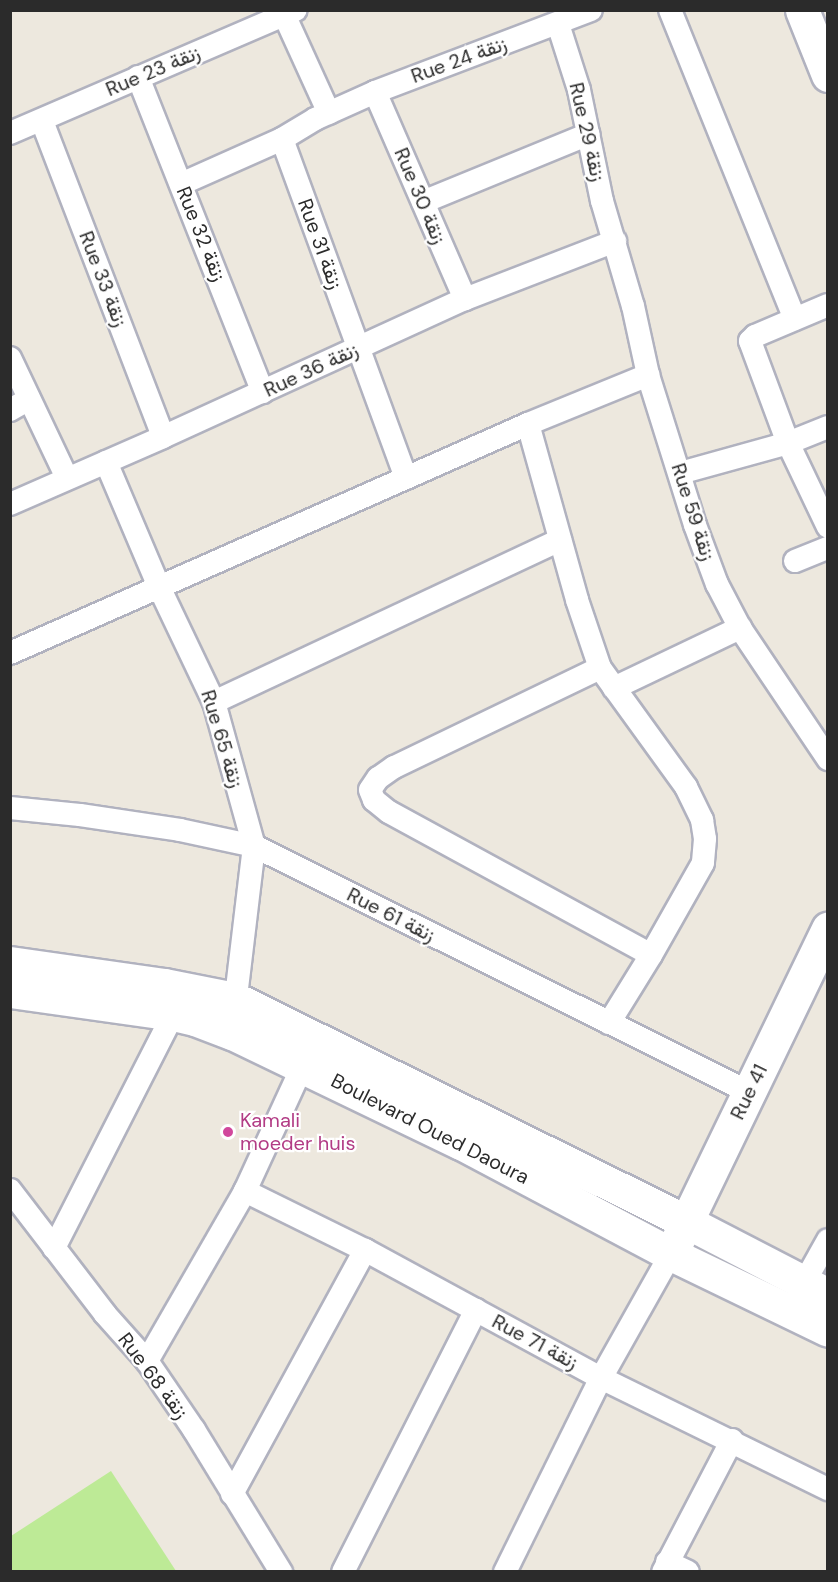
<!DOCTYPE html>
<html>
<head>
<meta charset="utf-8">
<style>
  body { margin:0 }
  #map { position:relative; width:838px; height:1582px; overflow:hidden; background:#ede8de; font-family:"DM Sans",Vazirmatn,sans-serif }
  div>[style] { position:absolute }
  [style*='--x'] { left:calc(var(--x)*1px); top:calc(var(--y)*1px); width:calc(var(--w)*1px); rotate:calc(var(--a)*1deg) }
  .pitch>* { inset:0; background:#bdea96 }
  .roads { filter:drop-shadow(2px 0 #b1b2bf) drop-shadow(-2px 0 #b1b2bf) drop-shadow(0 2px #b1b2bf) drop-shadow(0 -2px #b1b2bf) }
  .street>* { height:22px; margin:-11px; padding:0 11px; transform-origin:11px; border-radius:11px; background:#fff }
  .secondary>* { height:33px; margin:-16.5px; padding:0 16.5px; transform-origin:16.5px; border-radius:16.5px; background:#fff }
  .dots>* { width:16px; height:16px; translate:-50% -50%; box-sizing:border-box; border:3px solid #fff; border-radius:50% }
  span { translate:-50% -50%; white-space:nowrap; text-align:center; line-height:1.15; -webkit-text-stroke:4.5px #fff; paint-order:stroke }
  .street-label { font-size:20px; color:#2b2b2b }
  .hotel-label { font-size:20px; color:#b23c85 }
  .left { translate:0 -50%; text-align:left }
  .frame { position:absolute; inset:0; border:12px solid #2b2b2b; pointer-events:none }
</style>
</head>
<body>
<div id="map">
  <div class="pitch">
    <i style="clip-path:polygon(111px 1471px,176px 1571px,11px 1571px,11px 1536px)"></i>
  </div>
  <div class="roads">
    <div class="street">
      <i style="--x:282;--y:10;--w:113;--a:65.5"></i>
      <i style="--x:670;--y:10;--w:333;--a:68"></i>
      <i style="--x:558;--y:24;--w:69;--a:72.3"></i>
      <i style="--x:579;--y:90;--w:113;--a:78.3"></i>
      <i style="--x:602;--y:201;--w:109;--a:73.6"></i>
      <i style="--x:633;--y:306;--w:71;--a:77.7"></i>
      <i style="--x:648;--y:375;--w:157;--a:72.6"></i>
      <i style="--x:695;--y:525;--w:63;--a:69.6"></i>
      <i style="--x:717;--y:584;--w:50;--a:62.4"></i>
      <i style="--x:740;--y:628;--w:158;--a:56.1"></i>
      <i style="--x:138;--y:77;--w:339;--a:68.4"></i>
      <i style="--x:375;--y:92;--w:226;--a:66.5"></i>
      <i style="--x:42;--y:121;--w:338;--a:69"></i>
      <i style="--x:10;--y:133;--w:311;--a:-23.3"></i>
      <i style="--x:282;--y:139;--w:361;--a:69.9"></i>
      <i style="--x:181;--y:184;--w:111;--a:-24"></i>
      <i style="--x:282;--y:139;--w:39;--a:-31"></i>
      <i style="--x:315;--y:119;--w:66;--a:-24.2"></i>
      <i style="--x:375;--y:92;--w:231;--a:-20.8"></i>
      <i style="--x:423;--y:202;--w:179;--a:-22.3"></i>
      <i style="--x:828;--y:305;--w:79;--a:157"></i>
      <i style="--x:755;--y:336;--w:7;--a:135"></i>
      <i style="--x:750;--y:341;--w:109;--a:69.6"></i>
      <i style="--x:788;--y:443;--w:93;--a:64.5"></i>
      <i style="--x:10;--y:358;--w:133;--a:64.6"></i>
      <i style="--x:10;--y:410;--w:22;--a:-30"></i>
      <i style="--x:528;--y:424;--w:183;--a:74.4"></i>
      <i style="--x:577;--y:600;--w:72;--a:71.3"></i>
      <i style="--x:600;--y:668;--w:147;--a:54.1"></i>
      <i style="--x:686;--y:787;--w:37;--a:64"></i>
      <i style="--x:702;--y:820;--w:19;--a:81"></i>
      <i style="--x:705;--y:839;--w:24;--a:95"></i>
      <i style="--x:703;--y:863;--w:106;--a:119.5"></i>
      <i style="--x:651;--y:955;--w:80;--a:121.7"></i>
      <i style="--x:106;--y:462;--w:138;--a:67"></i>
      <i style="--x:160;--y:589;--w:125;--a:64.5"></i>
      <i style="--x:214;--y:702;--w:149;--a:74.5"></i>
      <i style="--x:254;--y:846;--w:168;--a:96.8"></i>
      <i style="--x:680;--y:473;--w:112;--a:-15.5"></i>
      <i style="--x:788;--y:443;--w:43;--a:-21.8"></i>
      <i style="--x:10;--y:504;--w:167;--a:-23.6"></i>
      <i style="--x:163;--y:437;--w:332;--a:-24.6"></i>
      <i style="--x:465;--y:299;--w:161;--a:-21.1"></i>
      <i style="--x:795;--y:561;--w:35;--a:-22"></i>
      <i style="--x:10;--y:653;--w:566;--a:-23.85"></i>
      <i style="--x:528;--y:424;--w:130;--a:-22.2"></i>
      <i style="--x:600;--y:668;--w:229;--a:154.3"></i>
      <i style="--x:394;--y:767;--w:19;--a:145"></i>
      <i style="--x:378;--y:778;--w:14;--a:124"></i>
      <i style="--x:370;--y:790;--w:11;--a:68"></i>
      <i style="--x:374;--y:800;--w:19;--a:39"></i>
      <i style="--x:389;--y:812;--w:298;--a:28.6"></i>
      <i style="--x:614;--y:688;--w:140;--a:-25.5"></i>
      <i style="--x:214;--y:702;--w:382;--a:-25.1"></i>
      <i style="--x:10;--y:808;--w:70;--a:5.7"></i>
      <i style="--x:80;--y:815;--w:101;--a:8.5"></i>
      <i style="--x:180;--y:830;--w:76;--a:12.2"></i>
      <i style="--x:254;--y:846;--w:553;--a:26.43"></i>
      <i style="--x:10;--y:1190;--w:156;--a:52.5"></i>
      <i style="--x:105;--y:1314;--w:63;--a:48.2"></i>
      <i style="--x:147;--y:1361;--w:83;--a:55.7"></i>
      <i style="--x:194;--y:1430;--w:167;--a:58.5"></i>
      <i style="--x:245;--y:1191;--w:134;--a:26.2"></i>
      <i style="--x:365;--y:1250;--w:268;--a:28.5"></i>
      <i style="--x:601;--y:1378;--w:253;--a:26.1"></i>
      <i style="--x:54;--y:1248;--w:263;--a:-63"></i>
      <i style="--x:804;--y:1283;--w:49;--a:-60.8"></i>
      <i style="--x:147;--y:1361;--w:196;--a:-60"></i>
      <i style="--x:245;--y:1191;--w:139;--a:-65.3"></i>
      <i style="--x:232;--y:1494;--w:278;--a:-61.4"></i>
      <i style="--x:667;--y:1562;--w:23;--a:25"></i>
      <i style="--x:343;--y:1572;--w:294;--a:-63.1"></i>
      <i style="--x:505;--y:1572;--w:216;--a:-63.7"></i>
      <i style="--x:601;--y:1378;--w:142;--a:-60.6"></i>
      <i style="--x:663;--y:1572;--w:149;--a:-62.4"></i>
    </div>
    <div class="secondary">
      <i style="--x:802;--y:10;--w:70;--a:68.2"></i>
      <i style="--x:10;--y:963;--w:156;--a:8.1"></i>
      <i style="--x:164;--y:985;--w:72;--a:11.2"></i>
      <i style="--x:235;--y:999;--w:504;--a:26.26"></i>
      <i style="--x:687;--y:1222;--w:159;--a:27.4"></i>
      <i style="--x:10;--y:991;--w:165;--a:8"></i>
      <i style="--x:173;--y:1014;--w:23;--a:13"></i>
      <i style="--x:195;--y:1019;--w:40;--a:21"></i>
      <i style="--x:232;--y:1033;--w:254;--a:25.7"></i>
      <i style="--x:461;--y:1143;--w:238;--a:27.9"></i>
      <i style="--x:671;--y:1254;--w:174;--a:25.8"></i>
      <i style="--x:677;--y:1241;--w:347;--a:-64.2"></i>
    </div>
  </div>
  <div class="dots">
    <i style="left:228px;top:1132px;background:#d1479c"></i>
  </div>
  <div class="street-label">
    <span style="left:459px;top:60px;rotate:-20deg">Rue 24 زنقة</span>
    <span style="left:153px;top:71px;rotate:-23deg">Rue 23 زنقة</span>
    <span style="left:587px;top:132px;rotate:77deg">Rue 29 زنقة</span>
    <span style="left:420px;top:196px;rotate:67deg">Rue 30 زنقة</span>
    <span style="left:201px;top:234px;rotate:68deg">Rue 32 زنقة</span>
    <span style="left:320px;top:244px;rotate:70deg">Rue 31 زنقة</span>
    <span style="left:103px;top:279px;rotate:69deg">Rue 33 زنقة</span>
    <span style="left:311px;top:370px;rotate:-25deg">Rue 36 زنقة</span>
    <span style="left:693px;top:512px;rotate:72deg">Rue 59 زنقة</span>
    <span style="left:222px;top:739px;rotate:73deg">Rue 65 زنقة</span>
    <span style="left:391px;top:915px;rotate:27deg">Rue 61 زنقة</span>
    <span style="left:749px;top:1092px;rotate:-64deg">Rue 41</span>
    <span style="left:430px;top:1129px;rotate:27deg">Boulevard Oued Daoura</span>
    <span style="left:535px;top:1342px;rotate:28deg">Rue 71 زنقة</span>
    <span style="left:153px;top:1376px;rotate:53deg">Rue 68 زنقة</span>
  </div>
  <div class="hotel-label">
    <span class="left" style="left:240px;top:1132px">Kamali<br>moeder huis</span>
  </div>
  <div class="frame"></div>
</div>
</body>
</html>
